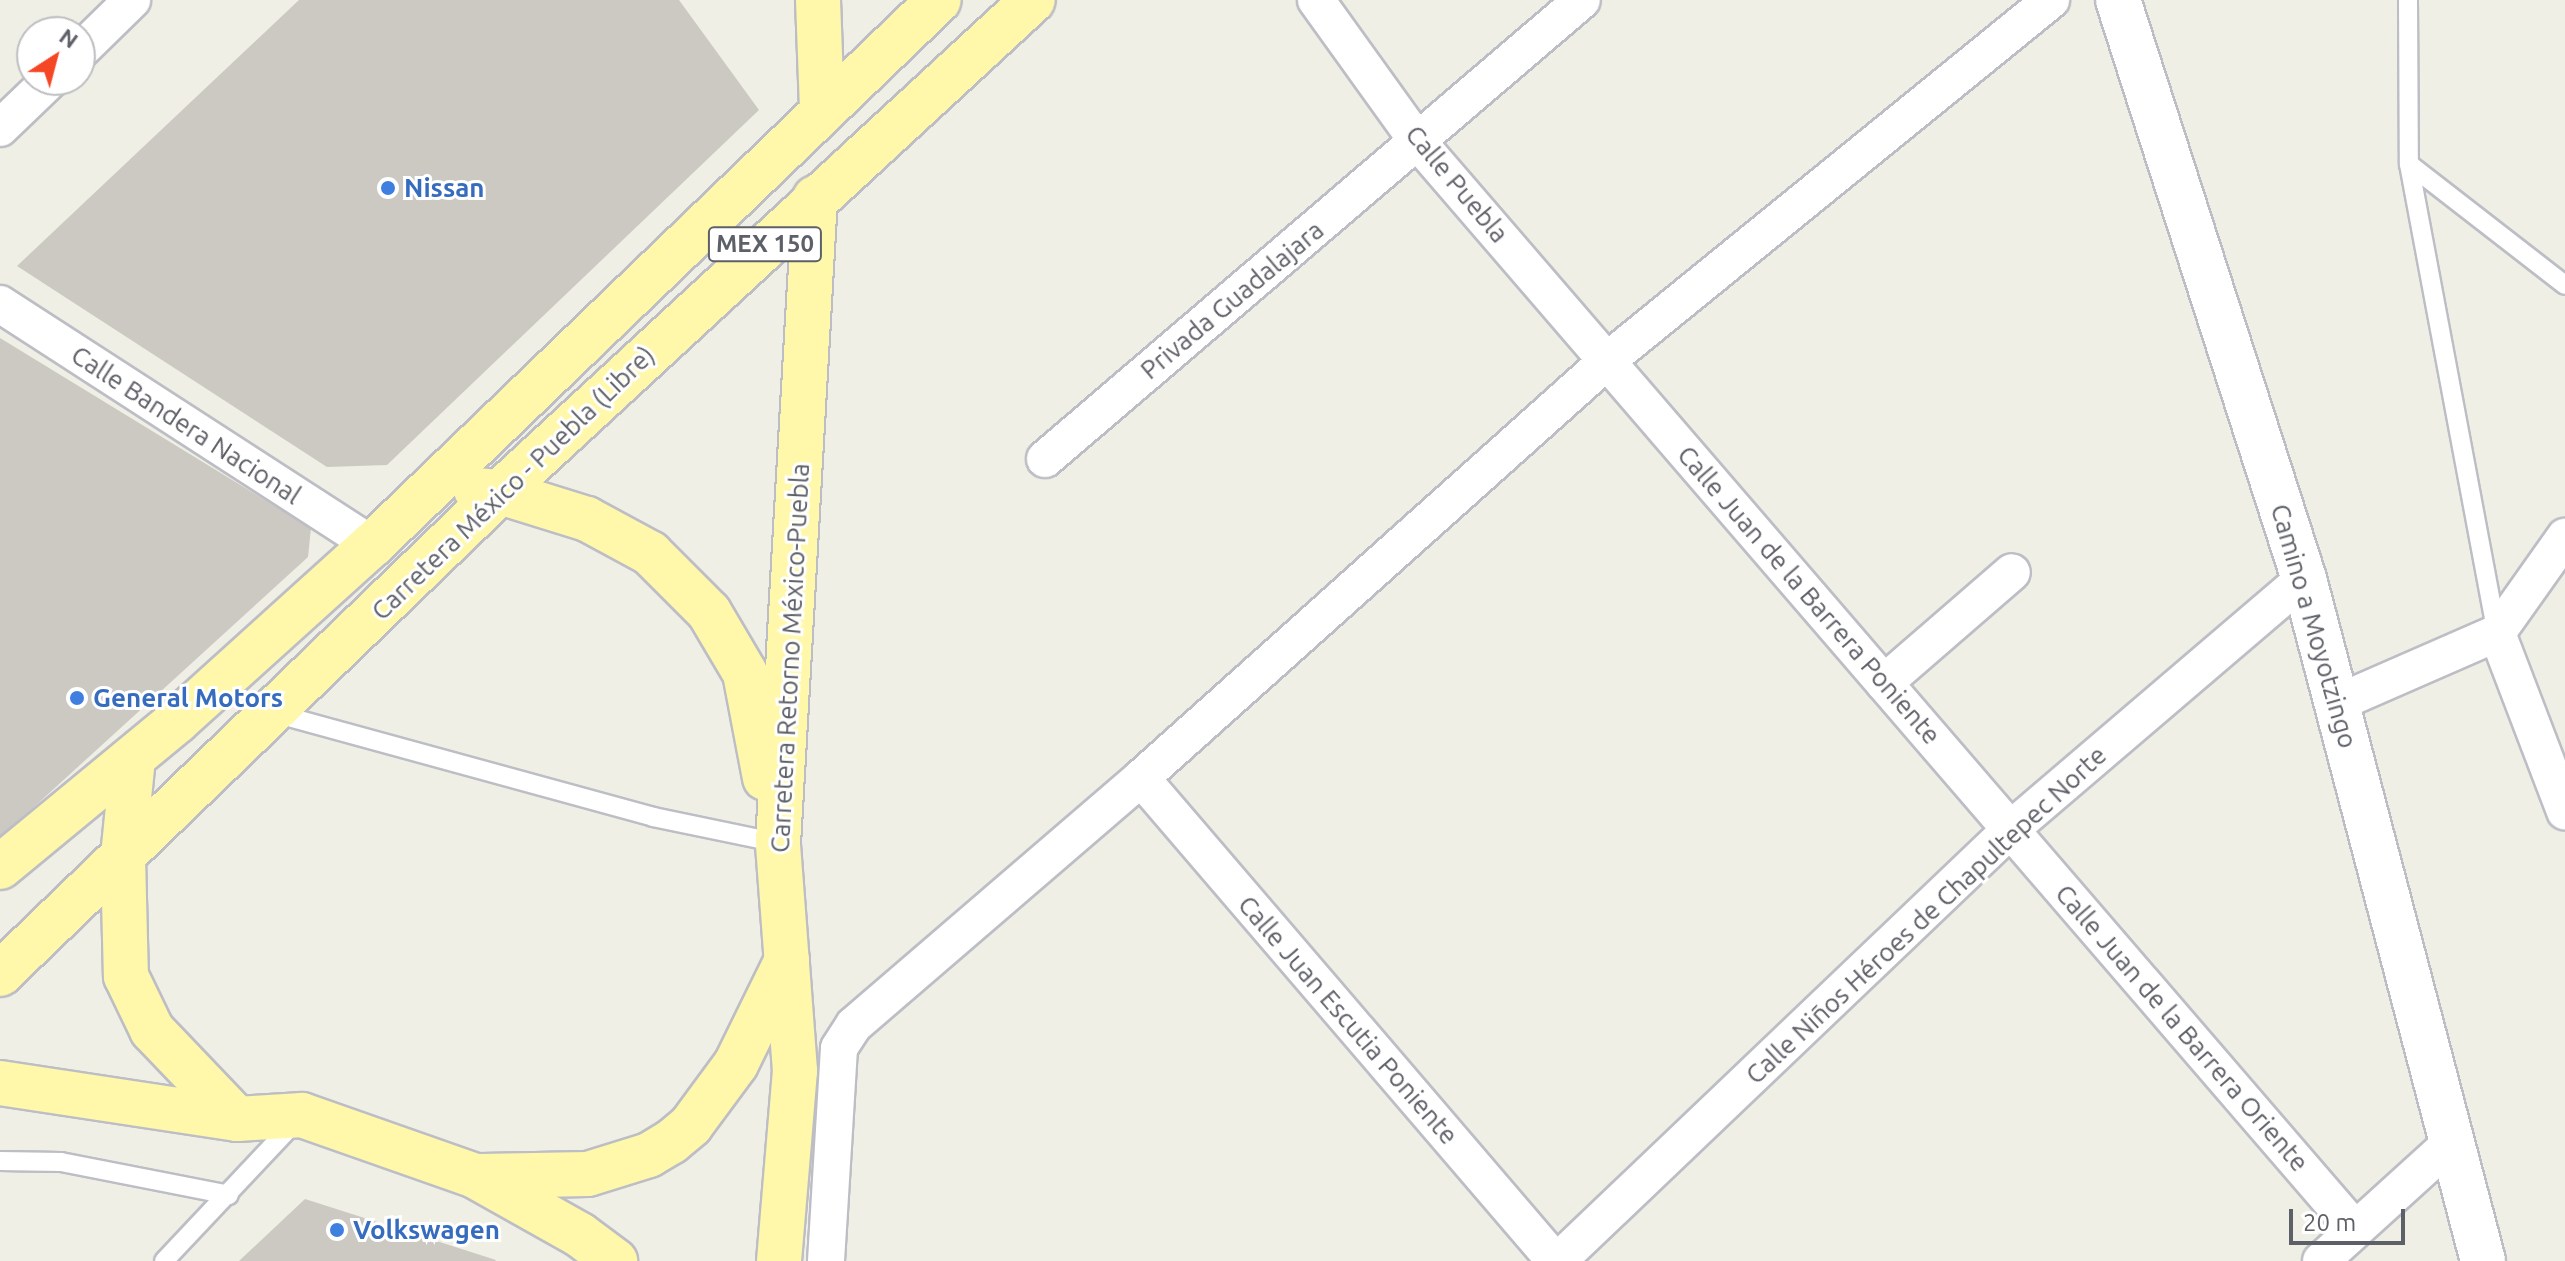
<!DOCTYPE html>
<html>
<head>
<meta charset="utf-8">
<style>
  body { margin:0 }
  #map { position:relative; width:2565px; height:1261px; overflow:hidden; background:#f0efe5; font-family:Ubuntu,sans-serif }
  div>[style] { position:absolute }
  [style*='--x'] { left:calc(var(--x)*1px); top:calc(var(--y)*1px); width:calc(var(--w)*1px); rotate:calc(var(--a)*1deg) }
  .building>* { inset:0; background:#cbc9c2 }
  .roads { filter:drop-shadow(2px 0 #bdbec5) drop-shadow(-2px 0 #bdbec5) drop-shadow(0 2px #bdbec5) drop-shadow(0 -2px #bdbec5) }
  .service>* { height:18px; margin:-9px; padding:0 9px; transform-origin:9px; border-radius:9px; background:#fff }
  .minor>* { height:36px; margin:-18px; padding:0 18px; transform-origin:18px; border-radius:18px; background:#fff }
  .secondary>* { height:44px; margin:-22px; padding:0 22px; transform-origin:22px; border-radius:22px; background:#fff }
  .primary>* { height:44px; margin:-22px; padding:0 22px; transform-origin:22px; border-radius:22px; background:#fff8ab }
  .dots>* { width:22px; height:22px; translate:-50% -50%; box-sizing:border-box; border:4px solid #fff; border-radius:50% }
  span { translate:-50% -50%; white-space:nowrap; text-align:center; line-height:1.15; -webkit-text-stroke:6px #fff; paint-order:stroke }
  .shield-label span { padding:2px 6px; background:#fff; border:2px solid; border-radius:6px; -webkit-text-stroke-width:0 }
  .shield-label { font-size:24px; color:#5d6067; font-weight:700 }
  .street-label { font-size:26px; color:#5d6067 }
  .shop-label { font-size:26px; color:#366cbe; font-weight:700 }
  .left { translate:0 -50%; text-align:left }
  .north { position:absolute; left:16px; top:16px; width:80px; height:80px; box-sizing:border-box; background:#fff; border:2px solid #bebfc2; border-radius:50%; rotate:36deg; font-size:22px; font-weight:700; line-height:32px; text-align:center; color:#5d6067 }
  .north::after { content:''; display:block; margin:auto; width:28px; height:36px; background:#f54626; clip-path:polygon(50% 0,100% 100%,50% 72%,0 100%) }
  .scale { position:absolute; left:2289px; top:1209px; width:116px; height:36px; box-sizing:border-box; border:4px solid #5d6067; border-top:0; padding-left:10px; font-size:24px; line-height:28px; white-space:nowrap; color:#5d6067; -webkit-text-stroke:6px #fff; paint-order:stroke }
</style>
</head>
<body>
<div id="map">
  <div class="building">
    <i style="clip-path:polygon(299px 0,679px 0,759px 110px,387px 465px,327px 467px,17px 266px)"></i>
    <i style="clip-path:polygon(0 338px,311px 528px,308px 557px,0 838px)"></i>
    <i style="clip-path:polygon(305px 1199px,496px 1260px,495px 1261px,239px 1261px)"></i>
  </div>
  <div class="roads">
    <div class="service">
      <i style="--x:2408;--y:0;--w:164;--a:89.7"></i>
      <i style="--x:2409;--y:164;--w:477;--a:79.4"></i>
      <i style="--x:2409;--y:164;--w:197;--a:37.8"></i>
      <i style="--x:274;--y:713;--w:393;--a:15.3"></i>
      <i style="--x:653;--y:817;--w:128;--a:11.7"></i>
      <i style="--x:0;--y:1161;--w:61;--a:0.9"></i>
      <i style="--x:61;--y:1162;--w:171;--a:11.1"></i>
      <i style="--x:164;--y:1261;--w:194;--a:-46.7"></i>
    </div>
    <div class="minor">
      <i style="--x:1316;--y:0;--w:175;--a:54.3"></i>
      <i style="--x:1418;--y:142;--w:1432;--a:49.25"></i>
      <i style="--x:80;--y:51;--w:73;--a:-44.4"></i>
      <i style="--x:0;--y:128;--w:69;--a:-43.8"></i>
      <i style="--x:0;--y:304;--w:443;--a:32.9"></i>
      <i style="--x:1045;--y:459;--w:706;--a:-40.52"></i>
      <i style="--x:2497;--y:633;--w:191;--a:69.1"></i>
      <i style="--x:1884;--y:683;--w:169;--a:-40.9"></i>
      <i style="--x:2337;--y:703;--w:175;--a:-23.6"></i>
      <i style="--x:2497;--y:633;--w:118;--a:-54.7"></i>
      <i style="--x:1141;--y:778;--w:636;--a:49.4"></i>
      <i style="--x:826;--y:1261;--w:213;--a:-86.5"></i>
      <i style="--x:839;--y:1048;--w:27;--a:-57"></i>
      <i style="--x:854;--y:1025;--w:379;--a:-40.7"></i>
      <i style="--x:1141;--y:778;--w:627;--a:-41.83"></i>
      <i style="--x:1608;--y:360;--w:571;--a:-39.1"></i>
      <i style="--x:1558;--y:1261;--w:626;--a:-43.64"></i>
      <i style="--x:2011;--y:829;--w:385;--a:-40.5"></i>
      <i style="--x:2321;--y:1261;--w:176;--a:-42.2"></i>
    </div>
    <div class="secondary">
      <i style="--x:2118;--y:0;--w:608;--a:72.19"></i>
      <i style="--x:2304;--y:579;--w:705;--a:75.29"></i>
    </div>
    <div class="primary">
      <i style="--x:818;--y:0;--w:109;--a:87.9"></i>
      <i style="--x:476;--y:490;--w:24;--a:5"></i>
      <i style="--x:500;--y:492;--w:91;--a:17.2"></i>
      <i style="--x:587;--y:519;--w:72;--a:28.4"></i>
      <i style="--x:650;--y:553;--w:83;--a:45"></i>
      <i style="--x:709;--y:612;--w:71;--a:59.5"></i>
      <i style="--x:745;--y:673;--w:107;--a:79.2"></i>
      <i style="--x:133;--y:758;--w:100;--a:95.8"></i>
      <i style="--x:123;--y:857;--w:119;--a:88.6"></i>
      <i style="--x:126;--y:976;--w:60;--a:64.3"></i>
      <i style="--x:152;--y:1030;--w:123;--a:46.3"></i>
      <i style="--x:0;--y:867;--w:229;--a:-39.5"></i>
      <i style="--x:177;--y:721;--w:263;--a:-42.1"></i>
      <i style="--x:372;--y:545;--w:786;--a:-43.87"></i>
      <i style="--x:0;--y:974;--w:694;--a:-43.95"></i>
      <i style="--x:500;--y:492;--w:725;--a:-42.71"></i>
      <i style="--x:0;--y:1083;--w:240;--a:8.6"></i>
      <i style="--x:237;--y:1119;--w:65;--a:-3.5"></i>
      <i style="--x:302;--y:1115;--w:183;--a:19.4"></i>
      <i style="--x:475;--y:1176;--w:120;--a:29.3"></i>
      <i style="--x:580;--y:1235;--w:44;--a:36.6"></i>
      <i style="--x:481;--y:1176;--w:107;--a:-1.1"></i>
      <i style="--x:588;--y:1174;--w:64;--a:-17.3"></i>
      <i style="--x:649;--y:1155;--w:26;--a:-31"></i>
      <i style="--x:671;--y:1142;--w:26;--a:-40"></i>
      <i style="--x:691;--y:1125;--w:76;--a:-53.6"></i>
      <i style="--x:736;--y:1064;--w:116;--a:-63.9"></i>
      <i style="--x:779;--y:1261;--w:191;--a:-85.2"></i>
      <i style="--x:795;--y:1071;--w:229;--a:-94.3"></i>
      <i style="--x:778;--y:843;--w:646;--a:-86.72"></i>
    </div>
  </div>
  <div class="dots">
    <i style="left:388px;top:188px;background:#3f7fe0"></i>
    <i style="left:77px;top:698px;background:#3f7fe0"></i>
    <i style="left:337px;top:1230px;background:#3f7fe0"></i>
  </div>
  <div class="shield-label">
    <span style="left:765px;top:244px">MEX 150</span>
  </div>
  <div class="street-label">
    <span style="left:1457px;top:184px;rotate:50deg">Calle Puebla</span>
    <span style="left:1232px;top:300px;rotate:-40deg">Privada Guadalajara</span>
    <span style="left:186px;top:425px;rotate:33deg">Calle Bandera Nacional</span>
    <span style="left:513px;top:483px;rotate:-44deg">Carretera México - Puebla (Libre)</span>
    <span style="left:1809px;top:595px;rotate:49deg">Calle Juan de la Barrera Poniente</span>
    <span style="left:2314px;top:626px;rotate:74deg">Camino a Moyotzingo</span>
    <span style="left:790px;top:658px;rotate:-87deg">Carretera Retorno México-Puebla</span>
    <span style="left:1926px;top:915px;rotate:-43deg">Calle Niños Héroes de Chapultepec Norte</span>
    <span style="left:1348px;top:1020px;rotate:49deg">Calle Juan Escutia Poniente</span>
    <span style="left:2182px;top:1028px;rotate:49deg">Calle Juan de la Barrera Oriente</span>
  </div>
  <div class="shop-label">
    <span class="left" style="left:404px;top:188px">Nissan</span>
    <span class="left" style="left:93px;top:698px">General Motors</span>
    <span class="left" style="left:353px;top:1230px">Volkswagen</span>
  </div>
  <div class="north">N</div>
  <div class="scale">20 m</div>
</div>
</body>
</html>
